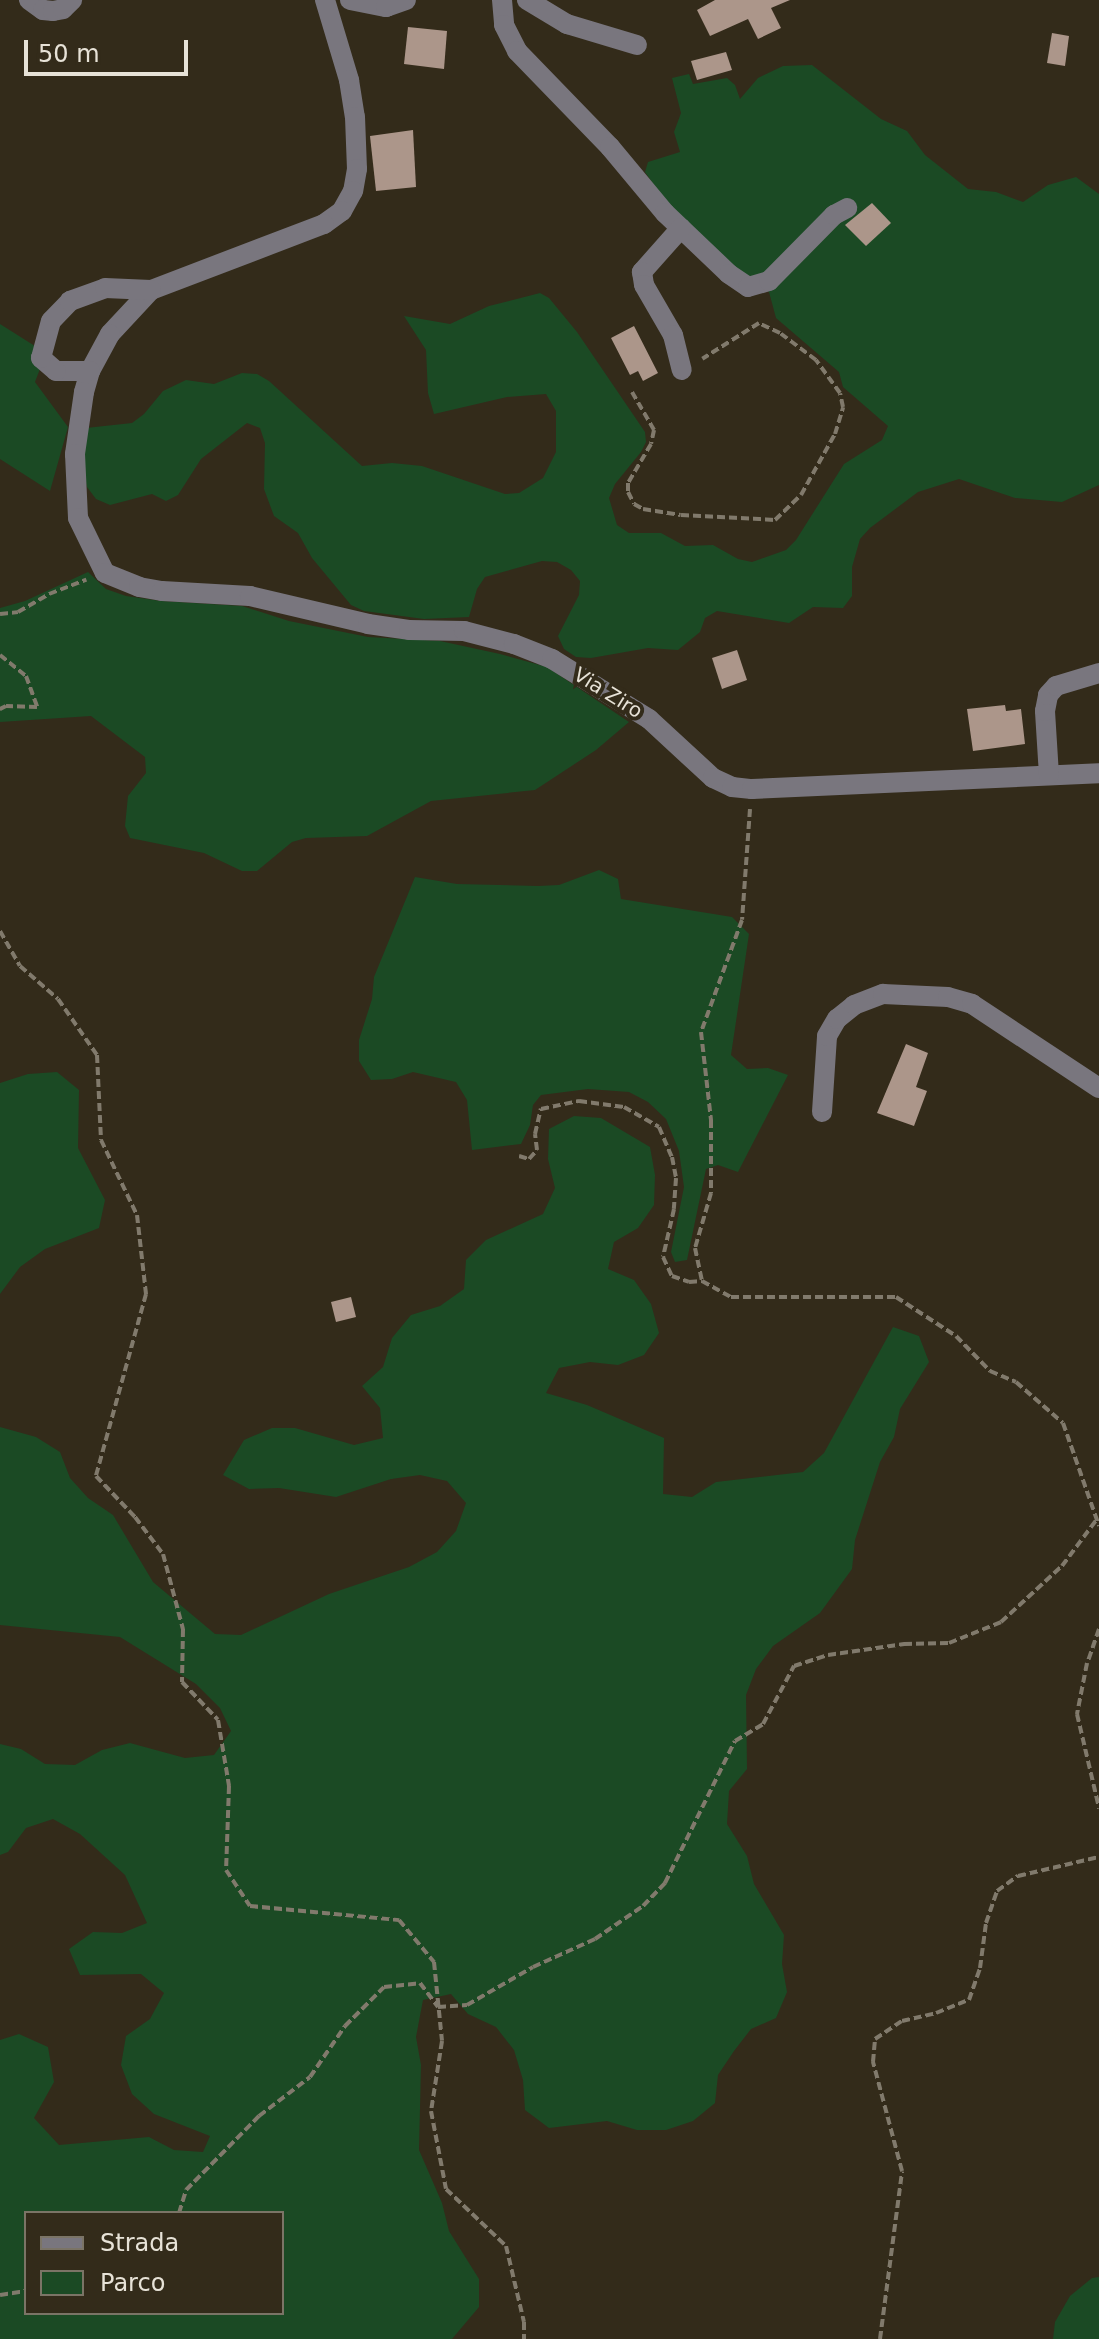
<!DOCTYPE html>
<html>
<head>
<meta charset="utf-8">
<style>
  body { margin:0 }
  #map { position:relative; width:1099px; height:2339px; overflow:hidden; background:#332b1a; font-family:"DejaVu Sans",sans-serif }
  div>[style] { position:absolute }
  [style*='--x'] { left:calc(var(--x)*1px); top:calc(var(--y)*1px); width:calc(var(--w)*1px); rotate:calc(var(--a)*1deg) }
  .green>* { inset:0; background:#1b4a24 }
  .building>* { inset:0; background:#ac968a }
  .path>* { height:4px; margin-top:-2px; transform-origin:0; background:repeating-linear-gradient(90deg,#817a6c 0 8px,transparent 0 12px) }
  .minor>* { height:20px; margin:-10px; padding:0 10px; transform-origin:10px; border-radius:10px; background:#79767e }
  span { translate:-50% -50%; white-space:nowrap; text-align:center; line-height:1.15; -webkit-text-stroke:8px #332b1a; paint-order:stroke }
  .street-label { font-size:20px; color:#e7e2d7 }
  .legend { position:absolute; left:24px; top:2211px; width:260px; height:104px; box-sizing:border-box; background:#332b1a; border:2px solid #7b7466; margin:0; padding:10px 14px; list-style:none; font-size:24px; color:#e7e2d7 }
  .legend li { display:flex; align-items:center; gap:16px; height:40px }
  .legend b { width:40px; border:2px solid #7b7466 }
  .scale { position:absolute; left:24px; top:40px; width:164px; height:36px; box-sizing:border-box; border:4px solid #e7e2d7; border-top:0; padding-left:10px; font-size:24px; line-height:28px; white-space:nowrap; color:#e7e2d7; -webkit-text-stroke:6px #332b1a; paint-order:stroke }
</style>
</head>
<body>
<div id="map">
  <div class="green">
    <i style="clip-path:polygon(812px 65px,881px 119px,907px 131px,925px 155px,968px 189px,996px 192px,1023px 202px,1048px 185px,1076px 177px,1099px 194px,1099px 485px,1062px 502px,1015px 498px,959px 479px,918px 492px,870px 528px,860px 539px,852px 567px,852px 596px,843px 608px,813px 607px,789px 623px,717px 611px,705px 618px,700px 632px,678px 650px,648px 648px,591px 658px,576px 657px,564px 649px,558px 636px,579px 595px,580px 581px,571px 570px,557px 562px,542px 561px,485px 577px,477px 589px,469px 617px,424px 619px,364px 611px,351px 605px,312px 558px,298px 533px,274px 516px,264px 489px,265px 443px,260px 428px,247px 423px,201px 459px,178px 495px,166px 501px,152px 494px,110px 505px,96px 499px,87px 487px,83px 471px,86px 428px,132px 423px,144px 414px,163px 391px,186px 380px,214px 384px,242px 373px,257px 374px,269px 381px,362px 466px,392px 463px,422px 466px,505px 494px,519px 493px,543px 478px,556px 452px,556px 411px,546px 394px,507px 397px,434px 414px,428px 393px,426px 350px,404px 316px,450px 324px,489px 306px,540px 293px,549px 298px,577px 332px,645px 432px,646px 442px,641px 452px,615px 484px,609px 498px,617px 525px,629px 533px,661px 533px,685px 546px,713px 545px,738px 559px,752px 562px,786px 550px,796px 540px,844px 464px,882px 440px,888px 426px,843px 387px,839px 372px,776px 318px,769px 292px,713px 251px,672px 211px,645px 172px,648px 162px,680px 152px,674px 132px,681px 113px,672px 78px,689px 74px,693px 84px,727px 78px,735px 85px,740px 99px,758px 78px,783px 66px)"></i>
    <i style="clip-path:polygon(0 324px,46px 353px,35px 382px,68px 427px,50px 491px,0 459px)"></i>
    <i style="clip-path:polygon(88px 572px,106px 589px,126px 596px,161px 601px,242px 606px,289px 621px,368px 637px,440px 641px,500px 654px,547px 667px,629px 722px,596px 750px,535px 790px,431px 801px,367px 836px,306px 838px,292px 842px,257px 871px,242px 871px,204px 853px,130px 838px,125px 826px,128px 796px,146px 773px,145px 757px,91px 716px,0 722px,0 608px,25px 601px)"></i>
    <i style="clip-path:polygon(599px 870px,618px 879px,621px 899px,732px 917px,749px 934px,731px 1055px,747px 1069px,768px 1068px,788px 1075px,738px 1172px,718px 1165px,706px 1169px,687px 1260px,675px 1262px,671px 1252px,684px 1187px,679px 1151px,666px 1119px,648px 1102px,629px 1092px,588px 1089px,541px 1095px,533px 1105px,530px 1125px,521px 1144px,472px 1150px,467px 1100px,456px 1082px,413px 1072px,392px 1079px,371px 1080px,359px 1061px,359px 1040px,372px 999px,374px 977px,415px 877px,457px 884px,538px 886px,559px 885px)"></i>
    <i style="clip-path:polygon(57px 1072px,79px 1090px,78px 1148px,105px 1200px,99px 1228px,45px 1249px,20px 1267px,0 1294px,0 1083px,28px 1074px)"></i>
    <i style="clip-path:polygon(evenodd,574px 1116px,601px 1118px,650px 1147px,655px 1175px,654px 1205px,638px 1228px,614px 1242px,608px 1269px,634px 1280px,651px 1304px,659px 1333px,644px 1355px,618px 1365px,590px 1362px,559px 1368px,546px 1393px,587px 1405px,664px 1438px,663px 1494px,692px 1497px,716px 1482px,803px 1472px,824px 1453px,893px 1327px,919px 1336px,929px 1362px,900px 1409px,894px 1437px,880px 1462px,855px 1540px,852px 1569px,820px 1613px,773px 1646px,756px 1669px,746px 1695px,747px 1769px,729px 1791px,727px 1824px,747px 1856px,754px 1884px,784px 1935px,782px 1964px,787px 1992px,776px 2018px,751px 2029px,734px 2051px,718px 2075px,715px 2103px,693px 2121px,666px 2130px,637px 2130px,607px 2121px,549px 2128px,525px 2110px,523px 2080px,514px 2050px,496px 2027px,468px 2014px,451px 1994px,423px 2000px,416px 2037px,421px 2065px,419px 2150px,442px 2203px,449px 2231px,479px 2279px,479px 2307px,452px 2339px,0 2339px,0 2040px,19px 2034px,48px 2047px,54px 2082px,34px 2118px,59px 2145px,149px 2137px,174px 2150px,203px 2152px,210px 2136px,154px 2114px,132px 2094px,121px 2065px,126px 2036px,150px 2019px,164px 1993px,141px 1974px,80px 1975px,69px 1949px,93px 1932px,122px 1933px,147px 1923px,125px 1875px,80px 1834px,53px 1819px,26px 1828px,8px 1852px,0 1855px,0 1744px,21px 1749px,45px 1764px,75px 1765px,102px 1750px,130px 1743px,185px 1758px,214px 1755px,231px 1731px,220px 1708px,196px 1684px,120px 1637px,0 1625px,0 1427px,36px 1437px,60px 1452px,70px 1478px,88px 1498px,113px 1515px,153px 1582px,215px 1634px,241px 1635px,329px 1594px,409px 1567px,437px 1552px,456px 1531px,466px 1503px,447px 1481px,420px 1475px,391px 1479px,336px 1497px,279px 1488px,249px 1489px,223px 1475px,244px 1440px,272px 1428px,295px 1428px,354px 1445px,383px 1438px,380px 1408px,362px 1386px,383px 1367px,392px 1338px,411px 1315px,440px 1306px,464px 1289px,466px 1260px,486px 1240px,543px 1214px,555px 1188px,548px 1159px,549px 1129px,574px 1116px,26px 2213px,282px 2213px,282px 2313px,26px 2313px,26px 2213px)"></i>
    <i style="clip-path:polygon(1099px 2277px,1099px 2339px,1053px 2339px,1055px 2322px,1070px 2296px,1092px 2278px)"></i>
  </div>
  <div class="building">
    <i style="clip-path:polygon(715px 0,790px 0,771px 8px,781px 28px,758px 39px,748px 19px,710px 36px,697px 10px)"></i>
    <i style="clip-path:polygon(408px 27px,447px 31px,444px 69px,404px 64px)"></i>
    <i style="clip-path:polygon(1052px 33px,1069px 36px,1065px 66px,1047px 63px)"></i>
    <i style="clip-path:polygon(726px 52px,732px 70px,697px 80px,691px 61px)"></i>
    <i style="clip-path:polygon(413px 130px,416px 187px,376px 191px,370px 136px)"></i>
    <i style="clip-path:polygon(872px 203px,891px 223px,866px 246px,845px 225px)"></i>
    <i style="clip-path:polygon(634px 326px,658px 373px,643px 381px,638px 371px,630px 375px,611px 338px)"></i>
    <i style="clip-path:polygon(737px 650px,747px 680px,722px 689px,712px 658px)"></i>
    <i style="clip-path:polygon(1005px 705px,1006px 711px,1021px 709px,1025px 744px,973px 751px,967px 709px)"></i>
    <i style="clip-path:polygon(906px 1044px,928px 1053px,916px 1087px,927px 1091px,914px 1126px,877px 1113px)"></i>
    <i style="clip-path:polygon(351px 1297px,356px 1317px,336px 1322px,331px 1302px)"></i>
  </div>
  <div class="path">
    <i style="--x:632;--y:392;--w:44;--a:59.9"></i>
    <i style="--x:654;--y:430;--w:14;--a:102"></i>
    <i style="--x:651;--y:444;--w:45;--a:120.5"></i>
    <i style="--x:628;--y:483;--w:9;--a:90"></i>
    <i style="--x:628;--y:492;--w:13;--a:63"></i>
    <i style="--x:634;--y:504;--w:10;--a:29"></i>
    <i style="--x:643;--y:509;--w:38;--a:9"></i>
    <i style="--x:681;--y:515;--w:94;--a:3"></i>
    <i style="--x:775;--y:520;--w:36;--a:-44"></i>
    <i style="--x:801;--y:495;--w:70;--a:-60.9"></i>
    <i style="--x:835;--y:434;--w:28;--a:-73"></i>
    <i style="--x:843;--y:407;--w:14;--a:-102"></i>
    <i style="--x:840;--y:393;--w:41;--a:-126"></i>
    <i style="--x:816;--y:360;--w:45;--a:-143.1"></i>
    <i style="--x:780;--y:333;--w:23;--a:-155"></i>
    <i style="--x:759;--y:323;--w:67;--a:147.7"></i>
    <i style="--x:0;--y:614;--w:18;--a:-6"></i>
    <i style="--x:18;--y:612;--w:36;--a:-30"></i>
    <i style="--x:49;--y:594;--w:40;--a:-21"></i>
    <i style="--x:0;--y:655;--w:33;--a:39"></i>
    <i style="--x:26;--y:676;--w:33;--a:70"></i>
    <i style="--x:37;--y:707;--w:31;--a:-178"></i>
    <i style="--x:6;--y:706;--w:7;--a:153"></i>
    <i style="--x:750;--y:809;--w:111;--a:94.1"></i>
    <i style="--x:742;--y:920;--w:119;--a:110.1"></i>
    <i style="--x:701;--y:1032;--w:89;--a:83.5"></i>
    <i style="--x:711;--y:1120;--w:73;--a:90"></i>
    <i style="--x:711;--y:1193;--w:57;--a:106.2"></i>
    <i style="--x:695;--y:1248;--w:34;--a:78"></i>
    <i style="--x:702;--y:1281;--w:33;--a:29"></i>
    <i style="--x:731;--y:1297;--w:165;--a:0"></i>
    <i style="--x:896;--y:1297;--w:72;--a:33"></i>
    <i style="--x:956;--y:1336;--w:49;--a:45.8"></i>
    <i style="--x:990;--y:1371;--w:28;--a:23"></i>
    <i style="--x:1016;--y:1382;--w:62;--a:41.1"></i>
    <i style="--x:1063;--y:1423;--w:109;--a:70.7"></i>
    <i style="--x:0;--y:931;--w:40;--a:60.3"></i>
    <i style="--x:20;--y:966;--w:50;--a:41"></i>
    <i style="--x:58;--y:999;--w:68;--a:55.1"></i>
    <i style="--x:97;--y:1055;--w:85;--a:87.3"></i>
    <i style="--x:101;--y:1140;--w:83;--a:64.4"></i>
    <i style="--x:137;--y:1215;--w:80;--a:83.5"></i>
    <i style="--x:146;--y:1294;--w:189;--a:105.4"></i>
    <i style="--x:96;--y:1476;--w:57;--a:46.4"></i>
    <i style="--x:135;--y:1517;--w:46;--a:52.9"></i>
    <i style="--x:163;--y:1554;--w:78;--a:75.1"></i>
    <i style="--x:183;--y:1629;--w:53;--a:91.1"></i>
    <i style="--x:182;--y:1682;--w:52;--a:46.5"></i>
    <i style="--x:218;--y:1720;--w:67;--a:80.5"></i>
    <i style="--x:229;--y:1786;--w:84;--a:92"></i>
    <i style="--x:226;--y:1870;--w:43;--a:56.3"></i>
    <i style="--x:250;--y:1906;--w:150;--a:5.4"></i>
    <i style="--x:399;--y:1920;--w:55;--a:50.2"></i>
    <i style="--x:434;--y:1962;--w:79;--a:84.2"></i>
    <i style="--x:442;--y:2041;--w:71;--a:98.9"></i>
    <i style="--x:431;--y:2111;--w:79;--a:79.1"></i>
    <i style="--x:446;--y:2189;--w:83;--a:43.5"></i>
    <i style="--x:506;--y:2246;--w:78;--a:76.7"></i>
    <i style="--x:524;--y:2322;--w:17;--a:90"></i>
    <i style="--x:519;--y:1156;--w:10;--a:17"></i>
    <i style="--x:529;--y:1159;--w:12;--a:-48"></i>
    <i style="--x:537;--y:1150;--w:16;--a:-97"></i>
    <i style="--x:535;--y:1134;--w:26;--a:-77"></i>
    <i style="--x:541;--y:1109;--w:39;--a:-12"></i>
    <i style="--x:579;--y:1101;--w:45;--a:7.6"></i>
    <i style="--x:624;--y:1107;--w:40;--a:29.7"></i>
    <i style="--x:659;--y:1127;--w:33;--a:67"></i>
    <i style="--x:672;--y:1157;--w:21;--a:79"></i>
    <i style="--x:676;--y:1178;--w:31;--a:94"></i>
    <i style="--x:674;--y:1209;--w:49;--a:102.9"></i>
    <i style="--x:663;--y:1257;--w:21;--a:65"></i>
    <i style="--x:672;--y:1276;--w:18;--a:19"></i>
    <i style="--x:689;--y:1282;--w:13;--a:-4"></i>
    <i style="--x:1099;--y:1629;--w:36;--a:109"></i>
    <i style="--x:1087;--y:1663;--w:52;--a:101.1"></i>
    <i style="--x:1077;--y:1714;--w:97;--a:76.8"></i>
    <i style="--x:179;--y:2213;--w:24;--a:-73"></i>
    <i style="--x:186;--y:2190;--w:104;--a:-45.4"></i>
    <i style="--x:259;--y:2116;--w:64;--a:-37.4"></i>
    <i style="--x:310;--y:2077;--w:62;--a:-55.5"></i>
    <i style="--x:345;--y:2026;--w:55;--a:-45"></i>
    <i style="--x:384;--y:1987;--w:36;--a:-6"></i>
    <i style="--x:420;--y:1983;--w:30;--a:53"></i>
    <i style="--x:438;--y:2007;--w:29;--a:-4"></i>
    <i style="--x:467;--y:2005;--w:76;--a:-29.9"></i>
    <i style="--x:533;--y:1967;--w:68;--a:-24.3"></i>
    <i style="--x:595;--y:1939;--w:58;--a:-34.5"></i>
    <i style="--x:643;--y:1906;--w:32;--a:-46"></i>
    <i style="--x:665;--y:1883;--w:158;--a:-63.8"></i>
    <i style="--x:735;--y:1741;--w:33;--a:-31"></i>
    <i style="--x:763;--y:1724;--w:66;--a:-61.9"></i>
    <i style="--x:794;--y:1666;--w:36;--a:-18"></i>
    <i style="--x:828;--y:1655;--w:77;--a:-8.2"></i>
    <i style="--x:904;--y:1644;--w:45;--a:-1.3"></i>
    <i style="--x:949;--y:1643;--w:56;--a:-22"></i>
    <i style="--x:1001;--y:1622;--w:83;--a:-42.6"></i>
    <i style="--x:1062;--y:1566;--w:59;--a:-53.3"></i>
    <i style="--x:0;--y:2295;--w:26;--a:-9"></i>
    <i style="--x:880;--y:2339;--w:169;--a:-82.5"></i>
    <i style="--x:902;--y:2171;--w:113;--a:-104.9"></i>
    <i style="--x:873;--y:2062;--w:23;--a:-85"></i>
    <i style="--x:875;--y:2039;--w:32;--a:-34"></i>
    <i style="--x:902;--y:2021;--w:35;--a:-13"></i>
    <i style="--x:936;--y:2013;--w:35;--a:-22"></i>
    <i style="--x:969;--y:2000;--w:34;--a:-71"></i>
    <i style="--x:980;--y:1968;--w:45;--a:-82.4"></i>
    <i style="--x:986;--y:1923;--w:34;--a:-71"></i>
    <i style="--x:997;--y:1891;--w:26;--a:-36"></i>
    <i style="--x:1018;--y:1876;--w:83;--a:-13.2"></i>
  </div>
  <div class="minor">
    <i style="--x:29;--y:0;--w:17;--a:36"></i>
    <i style="--x:43;--y:10;--w:10;--a:6"></i>
    <i style="--x:53;--y:11;--w:10;--a:-11"></i>
    <i style="--x:63;--y:9;--w:13;--a:-45"></i>
    <i style="--x:325;--y:0;--w:84;--a:73.3"></i>
    <i style="--x:349;--y:80;--w:37;--a:81"></i>
    <i style="--x:355;--y:117;--w:52;--a:87.8"></i>
    <i style="--x:357;--y:169;--w:22;--a:100"></i>
    <i style="--x:353;--y:191;--w:23;--a:119"></i>
    <i style="--x:342;--y:211;--w:22;--a:144"></i>
    <i style="--x:324;--y:224;--w:185;--a:159.1"></i>
    <i style="--x:151;--y:290;--w:60;--a:133"></i>
    <i style="--x:110;--y:334;--w:42;--a:118.4"></i>
    <i style="--x:90;--y:371;--w:22;--a:106"></i>
    <i style="--x:84;--y:392;--w:63;--a:98.3"></i>
    <i style="--x:75;--y:454;--w:64;--a:87.3"></i>
    <i style="--x:78;--y:518;--w:61;--a:63.9"></i>
    <i style="--x:105;--y:573;--w:37;--a:22"></i>
    <i style="--x:139;--y:587;--w:23;--a:10"></i>
    <i style="--x:162;--y:591;--w:88;--a:3.3"></i>
    <i style="--x:250;--y:596;--w:121;--a:13.3"></i>
    <i style="--x:368;--y:624;--w:41;--a:8.3"></i>
    <i style="--x:409;--y:630;--w:55;--a:1"></i>
    <i style="--x:464;--y:631;--w:52;--a:14.6"></i>
    <i style="--x:514;--y:644;--w:41;--a:21.5"></i>
    <i style="--x:552;--y:659;--w:114;--a:31.7"></i>
    <i style="--x:649;--y:719;--w:87;--a:42.7"></i>
    <i style="--x:713;--y:778;--w:21;--a:25"></i>
    <i style="--x:732;--y:787;--w:20;--a:6"></i>
    <i style="--x:752;--y:789;--w:347;--a:-2.6"></i>
    <i style="--x:350;--y:0;--w:37;--a:11"></i>
    <i style="--x:386;--y:7;--w:21;--a:-19"></i>
    <i style="--x:502;--y:0;--w:25;--a:85"></i>
    <i style="--x:504;--y:25;--w:29;--a:63"></i>
    <i style="--x:517;--y:51;--w:134;--a:45.9"></i>
    <i style="--x:610;--y:147;--w:86;--a:50.2"></i>
    <i style="--x:665;--y:213;--w:88;--a:43.6"></i>
    <i style="--x:729;--y:274;--w:23;--a:34"></i>
    <i style="--x:748;--y:287;--w:22;--a:-16"></i>
    <i style="--x:769;--y:281;--w:93;--a:-45.4"></i>
    <i style="--x:834;--y:215;--w:15;--a:-28"></i>
    <i style="--x:527;--y:0;--w:47;--a:31"></i>
    <i style="--x:567;--y:24;--w:73;--a:16.7"></i>
    <i style="--x:681;--y:228;--w:59;--a:131.6"></i>
    <i style="--x:642;--y:272;--w:13;--a:81"></i>
    <i style="--x:644;--y:285;--w:58;--a:59.9"></i>
    <i style="--x:673;--y:335;--w:36;--a:76"></i>
    <i style="--x:90;--y:371;--w:34;--a:180"></i>
    <i style="--x:56;--y:371;--w:20;--a:-139"></i>
    <i style="--x:41;--y:358;--w:38;--a:-75"></i>
    <i style="--x:51;--y:321;--w:28;--a:-46"></i>
    <i style="--x:70;--y:301;--w:37;--a:-20"></i>
    <i style="--x:105;--y:288;--w:46;--a:2.5"></i>
    <i style="--x:1049;--y:775;--w:64;--a:-93.6"></i>
    <i style="--x:1045;--y:711;--w:16;--a:-79"></i>
    <i style="--x:1048;--y:695;--w:12;--a:-48"></i>
    <i style="--x:1056;--y:686;--w:45;--a:-16.8"></i>
    <i style="--x:822;--y:1112;--w:76;--a:-86.2"></i>
    <i style="--x:827;--y:1036;--w:20;--a:-60"></i>
    <i style="--x:837;--y:1019;--w:22;--a:-39"></i>
    <i style="--x:854;--y:1005;--w:31;--a:-21"></i>
    <i style="--x:883;--y:994;--w:65;--a:2.6"></i>
    <i style="--x:948;--y:997;--w:25;--a:16"></i>
    <i style="--x:972;--y:1004;--w:152;--a:33.5"></i>
  </div>
  <div class="street-label">
    <span style="left:608px;top:693px;rotate:32deg">Via Ziro</span>
  </div>
  <ul class="legend">
  <li><b style="height:10px;background:#79767e"></b>Strada</li>
  <li><b style="height:22px;background:#1b4a24"></b>Parco</li>
  </ul>
  <div class="scale">50 m</div>
</div>
</body>
</html>
